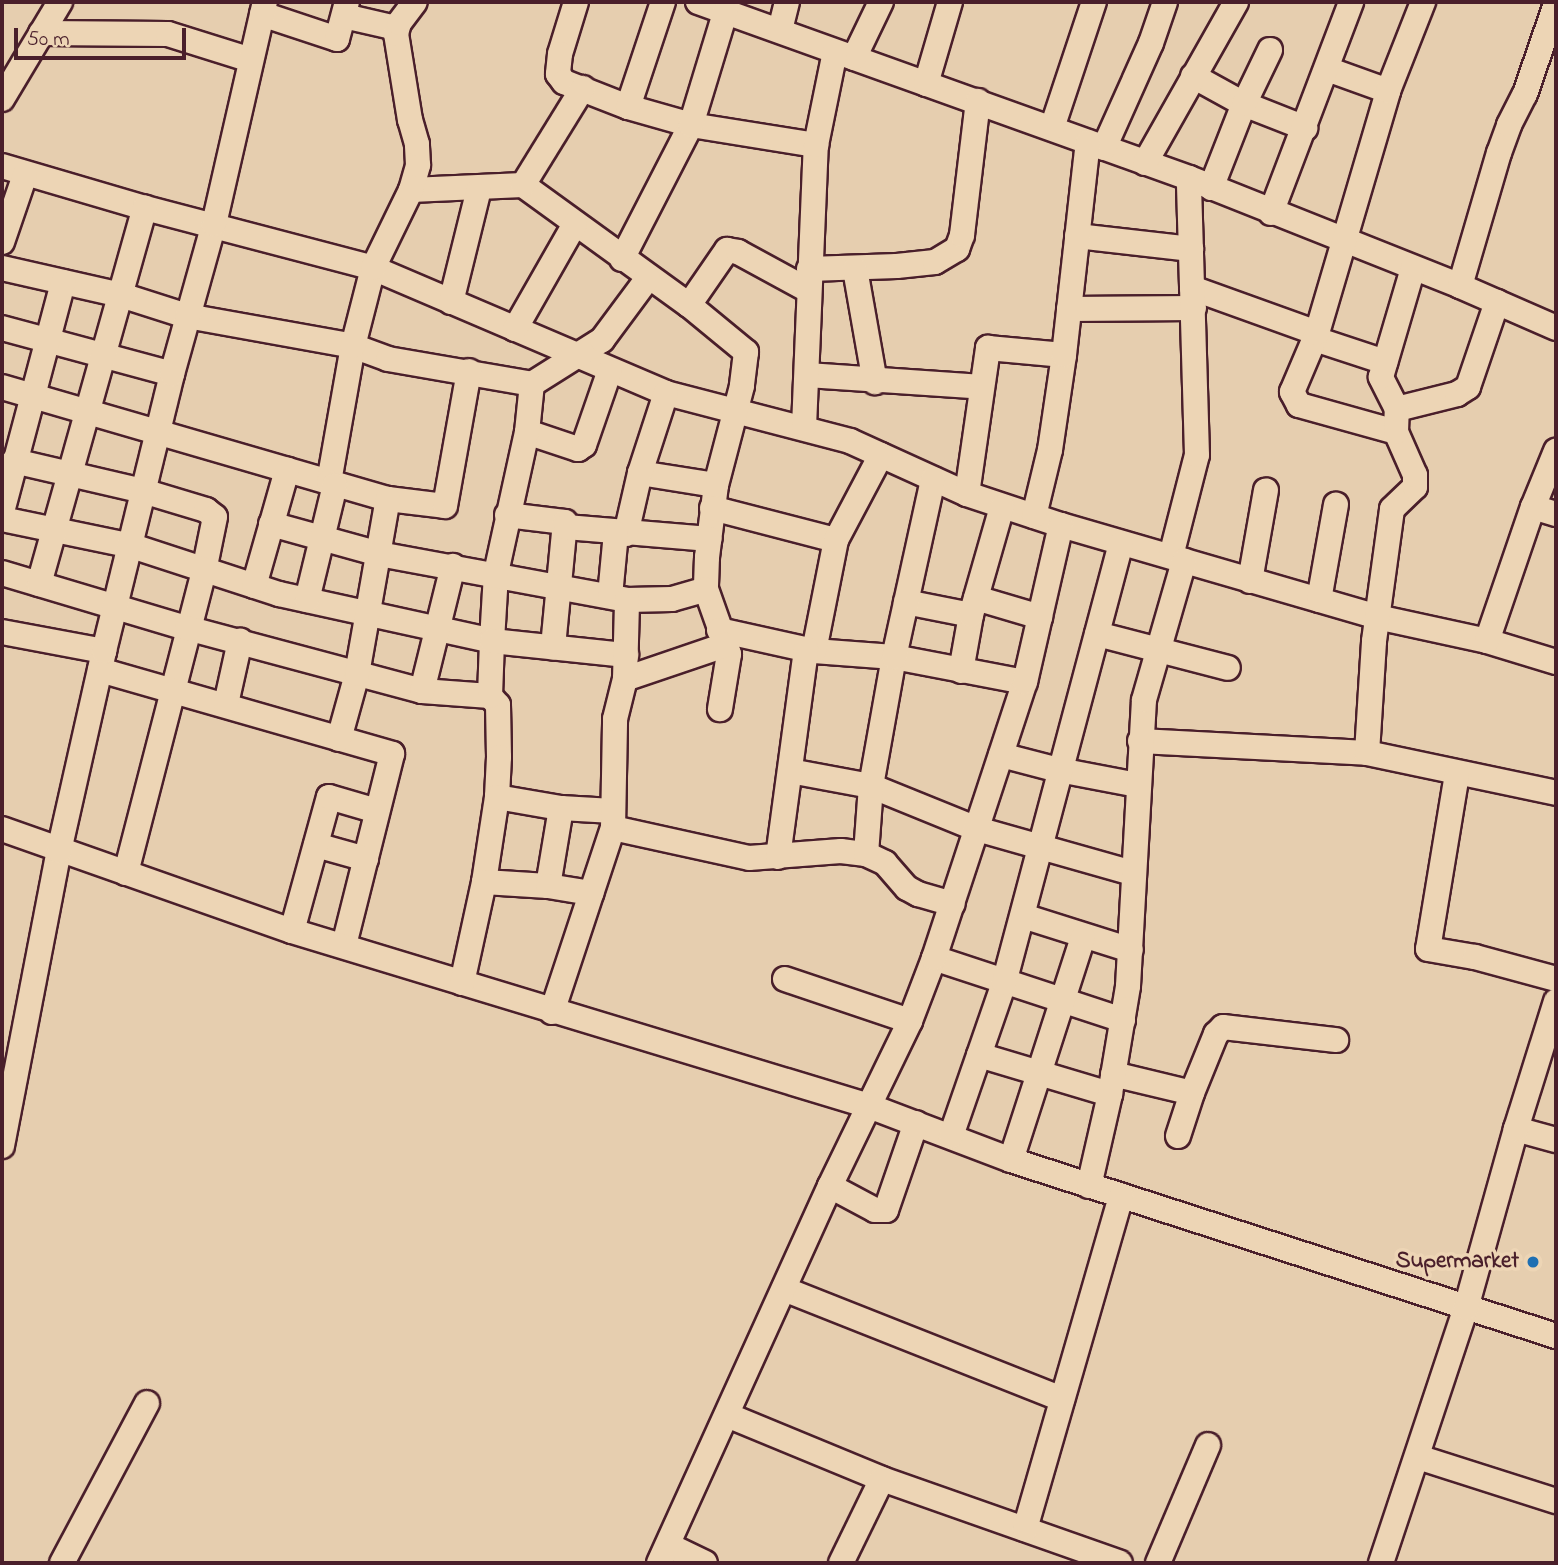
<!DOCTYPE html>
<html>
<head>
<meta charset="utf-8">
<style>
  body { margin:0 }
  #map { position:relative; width:1558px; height:1565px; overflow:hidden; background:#e6ceaf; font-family:"Indie Flower",sans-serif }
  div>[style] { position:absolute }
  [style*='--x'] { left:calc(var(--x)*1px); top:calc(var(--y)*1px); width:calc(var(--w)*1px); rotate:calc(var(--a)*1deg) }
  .roads { filter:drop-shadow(2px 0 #4a1f2b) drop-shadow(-2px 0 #4a1f2b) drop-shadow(0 2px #4a1f2b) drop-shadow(0 -2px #4a1f2b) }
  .minor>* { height:24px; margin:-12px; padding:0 12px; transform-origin:12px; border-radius:12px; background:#edd5b5 }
  .dots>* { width:19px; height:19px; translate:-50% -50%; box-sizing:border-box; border:4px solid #edd5b5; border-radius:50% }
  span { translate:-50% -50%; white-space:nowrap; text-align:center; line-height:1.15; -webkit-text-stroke:7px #edd5b5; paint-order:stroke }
  .poi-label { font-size:23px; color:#4a1f2b; font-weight:700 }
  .right { translate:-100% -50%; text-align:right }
  .frame { position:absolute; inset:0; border:4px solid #4a1f2b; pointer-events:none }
  .scale { position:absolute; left:14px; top:28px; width:172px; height:32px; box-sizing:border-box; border:4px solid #4a1f2b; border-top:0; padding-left:9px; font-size:21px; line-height:24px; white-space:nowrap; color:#4a1f2b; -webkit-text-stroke:5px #edd5b5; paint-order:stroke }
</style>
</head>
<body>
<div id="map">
  <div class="roads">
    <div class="minor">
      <i style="--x:576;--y:2;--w:54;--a:107.1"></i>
      <i style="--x:560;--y:54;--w:20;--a:96"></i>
      <i style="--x:558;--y:74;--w:10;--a:53"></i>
      <i style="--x:564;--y:82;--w:69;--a:21.3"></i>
      <i style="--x:628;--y:107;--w:66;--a:15.9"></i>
      <i style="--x:691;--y:125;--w:127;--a:9.1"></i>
      <i style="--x:698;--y:2;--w:522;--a:19.72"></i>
      <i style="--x:1189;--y:178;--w:292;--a:21.7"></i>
      <i style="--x:1460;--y:286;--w:105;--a:23.6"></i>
      <i style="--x:262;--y:14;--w:79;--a:18.4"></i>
      <i style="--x:337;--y:39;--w:38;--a:-75"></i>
      <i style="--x:344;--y:16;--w:53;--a:13"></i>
      <i style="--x:780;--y:30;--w:29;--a:-76"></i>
      <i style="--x:41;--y:33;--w:127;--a:0.5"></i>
      <i style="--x:168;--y:34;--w:87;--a:17.4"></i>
      <i style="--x:854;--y:58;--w:62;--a:-64.3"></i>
      <i style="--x:1327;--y:69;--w:65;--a:19.8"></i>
      <i style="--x:1193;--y:76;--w:58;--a:28.8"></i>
      <i style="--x:1244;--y:104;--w:66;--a:21.5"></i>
      <i style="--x:926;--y:84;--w:85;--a:-73.7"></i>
      <i style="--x:2;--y:99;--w:113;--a:-59.1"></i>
      <i style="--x:628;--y:107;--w:111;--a:-71.6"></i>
      <i style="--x:1052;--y:128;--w:133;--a:-71.6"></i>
      <i style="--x:1104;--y:148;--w:115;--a:-65.9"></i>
      <i style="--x:1151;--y:43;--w:43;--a:-71.1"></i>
      <i style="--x:1145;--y:163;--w:185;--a:-60.5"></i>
      <i style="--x:2;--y:166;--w:149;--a:16.4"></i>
      <i style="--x:145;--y:208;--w:236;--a:14.7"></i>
      <i style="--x:373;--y:268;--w:319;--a:23.1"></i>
      <i style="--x:666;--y:393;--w:190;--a:14.6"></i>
      <i style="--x:850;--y:441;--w:128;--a:24.4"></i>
      <i style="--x:967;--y:494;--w:99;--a:18.3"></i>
      <i style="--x:1061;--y:525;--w:329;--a:16.2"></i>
      <i style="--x:1377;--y:617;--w:113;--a:12.3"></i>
      <i style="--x:1487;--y:641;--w:72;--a:16.9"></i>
      <i style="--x:523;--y:185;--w:205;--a:35.9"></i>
      <i style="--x:689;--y:305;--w:74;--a:39.5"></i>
      <i style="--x:746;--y:352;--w:34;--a:97"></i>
      <i style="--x:742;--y:386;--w:102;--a:104.7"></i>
      <i style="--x:716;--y:485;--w:73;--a:97.1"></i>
      <i style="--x:707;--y:557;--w:32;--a:92"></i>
      <i style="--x:706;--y:589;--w:69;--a:70.5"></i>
      <i style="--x:729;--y:654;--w:56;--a:99.3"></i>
      <i style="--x:1211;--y:188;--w:90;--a:-68.6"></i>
      <i style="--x:1244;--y:104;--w:60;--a:-64.3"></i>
      <i style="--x:411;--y:190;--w:112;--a:-2.6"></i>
      <i style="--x:523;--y:185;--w:114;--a:-58.3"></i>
      <i style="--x:1271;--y:213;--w:226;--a:-69.2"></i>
      <i style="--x:1077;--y:236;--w:115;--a:6.5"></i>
      <i style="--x:2;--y:242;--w:71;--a:-71.1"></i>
      <i style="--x:622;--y:259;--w:151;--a:-62.8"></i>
      <i style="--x:691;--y:125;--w:120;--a:-73.1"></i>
      <i style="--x:2;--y:268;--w:122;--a:12.8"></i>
      <i style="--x:121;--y:295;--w:69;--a:17.7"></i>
      <i style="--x:187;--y:316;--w:169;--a:10.2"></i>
      <i style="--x:353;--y:346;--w:37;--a:20"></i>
      <i style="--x:388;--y:359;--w:146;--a:9.8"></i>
      <i style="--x:532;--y:384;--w:83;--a:-32.2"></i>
      <i style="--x:602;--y:340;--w:77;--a:-53.4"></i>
      <i style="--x:809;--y:269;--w:88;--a:-2"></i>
      <i style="--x:897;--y:266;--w:38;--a:-6"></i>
      <i style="--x:935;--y:262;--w:26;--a:-31"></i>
      <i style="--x:957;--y:249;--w:15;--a:-70"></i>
      <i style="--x:962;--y:235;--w:135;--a:-83.2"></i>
      <i style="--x:855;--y:269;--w:115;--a:80"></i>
      <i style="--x:1460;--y:286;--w:139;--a:-73.7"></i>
      <i style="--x:1499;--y:153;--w:30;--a:-70"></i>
      <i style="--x:1509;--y:125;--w:35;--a:-63"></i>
      <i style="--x:1525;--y:94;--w:95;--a:-71"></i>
      <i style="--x:1192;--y:288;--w:133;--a:19.8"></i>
      <i style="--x:451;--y:302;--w:116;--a:-76.1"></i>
      <i style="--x:689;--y:305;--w:67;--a:-55.4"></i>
      <i style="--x:727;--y:250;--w:11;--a:10"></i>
      <i style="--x:738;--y:252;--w:80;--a:28.5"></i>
      <i style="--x:1069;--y:309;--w:125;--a:-0.5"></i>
      <i style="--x:2;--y:328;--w:176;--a:15.1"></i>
      <i style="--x:515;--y:329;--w:121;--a:-60.3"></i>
      <i style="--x:1315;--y:339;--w:74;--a:18.2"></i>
      <i style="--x:808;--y:375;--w:174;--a:3.9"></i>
      <i style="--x:2;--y:387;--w:341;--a:16.2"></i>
      <i style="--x:329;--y:482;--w:138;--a:-80"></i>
      <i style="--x:353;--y:346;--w:81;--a:-75.6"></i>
      <i style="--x:373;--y:268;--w:87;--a:-64"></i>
      <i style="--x:411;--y:190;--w:26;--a:-74"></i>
      <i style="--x:418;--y:165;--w:21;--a:-93"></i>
      <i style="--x:417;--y:144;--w:25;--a:-106"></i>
      <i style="--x:410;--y:120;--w:87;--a:-99.2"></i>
      <i style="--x:396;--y:34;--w:11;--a:-75"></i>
      <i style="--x:399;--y:23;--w:26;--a:-53"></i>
      <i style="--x:1397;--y:409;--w:62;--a:-14"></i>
      <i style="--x:1457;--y:394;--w:13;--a:-32"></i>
      <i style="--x:1468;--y:387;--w:90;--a:-71.2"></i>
      <i style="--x:804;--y:427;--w:282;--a:-87.6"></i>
      <i style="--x:816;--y:145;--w:95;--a:-78.5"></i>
      <i style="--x:527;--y:432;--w:54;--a:18.4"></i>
      <i style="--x:578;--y:449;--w:7;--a:-34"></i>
      <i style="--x:584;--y:445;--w:79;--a:-70.9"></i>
      <i style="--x:1396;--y:432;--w:101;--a:-164.4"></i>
      <i style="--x:1299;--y:405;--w:15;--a:-118"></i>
      <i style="--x:1292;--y:392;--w:64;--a:-67"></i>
      <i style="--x:1317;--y:333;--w:252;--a:-73.6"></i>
      <i style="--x:1388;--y:91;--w:96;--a:-68.5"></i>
      <i style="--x:14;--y:461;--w:132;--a:13.1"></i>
      <i style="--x:143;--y:491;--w:66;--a:16.8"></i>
      <i style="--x:206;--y:510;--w:11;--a:38"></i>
      <i style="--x:215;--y:517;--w:55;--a:101.5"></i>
      <i style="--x:204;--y:571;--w:312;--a:104.5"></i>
      <i style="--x:640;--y:473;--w:77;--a:9"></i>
      <i style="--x:329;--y:482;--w:61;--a:16.1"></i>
      <i style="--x:388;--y:499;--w:57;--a:7"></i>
      <i style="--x:445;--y:506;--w:137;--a:-79.9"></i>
      <i style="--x:967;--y:494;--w:148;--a:-81.8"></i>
      <i style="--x:988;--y:348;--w:76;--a:5.3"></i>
      <i style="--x:1533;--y:507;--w:61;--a:-67.7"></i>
      <i style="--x:712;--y:508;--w:128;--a:14.5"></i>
      <i style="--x:2;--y:512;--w:238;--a:-75.1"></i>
      <i style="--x:507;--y:515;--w:58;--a:6.9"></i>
      <i style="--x:565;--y:522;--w:126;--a:95.5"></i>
      <i style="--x:1034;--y:516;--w:68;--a:-76.4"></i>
      <i style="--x:1050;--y:450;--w:96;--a:-81.6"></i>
      <i style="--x:1064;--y:355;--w:214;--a:-83.6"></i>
      <i style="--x:2;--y:519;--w:133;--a:11.7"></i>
      <i style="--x:132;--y:546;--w:155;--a:18.1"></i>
      <i style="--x:279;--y:594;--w:218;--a:12.4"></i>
      <i style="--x:492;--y:641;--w:68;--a:-86.6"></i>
      <i style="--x:496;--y:573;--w:144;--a:-77.6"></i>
      <i style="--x:527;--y:432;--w:48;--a:-84.1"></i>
      <i style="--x:271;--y:524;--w:112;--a:15.5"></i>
      <i style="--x:379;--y:554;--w:252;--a:10.5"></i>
      <i style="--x:627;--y:600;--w:45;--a:-1.3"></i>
      <i style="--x:672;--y:599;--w:35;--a:-16"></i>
      <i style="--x:566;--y:527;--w:144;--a:4.8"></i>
      <i style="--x:626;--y:534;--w:63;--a:-77.1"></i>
      <i style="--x:640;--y:473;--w:84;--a:-72"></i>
      <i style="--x:1171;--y:556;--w:104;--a:-75.6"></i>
      <i style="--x:1197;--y:455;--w:277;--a:-91.7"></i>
      <i style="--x:2;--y:573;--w:193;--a:16.6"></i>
      <i style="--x:187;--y:628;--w:243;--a:15"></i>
      <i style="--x:422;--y:691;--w:68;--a:4.2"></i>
      <i style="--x:490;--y:696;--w:12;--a:48"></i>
      <i style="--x:498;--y:705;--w:52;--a:88.9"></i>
      <i style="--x:499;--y:757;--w:40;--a:92.9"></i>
      <i style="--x:497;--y:797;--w:86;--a:98.7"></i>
      <i style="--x:1250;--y:581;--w:92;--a:-80"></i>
      <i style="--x:39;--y:584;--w:391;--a:-74.3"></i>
      <i style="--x:254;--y:586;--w:121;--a:-74.1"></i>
      <i style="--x:610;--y:596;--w:63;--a:-84.6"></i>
      <i style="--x:976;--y:598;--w:67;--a:16.5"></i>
      <i style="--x:307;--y:600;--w:118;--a:-76.3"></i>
      <i style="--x:1319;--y:600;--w:97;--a:-79.9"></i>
      <i style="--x:906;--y:602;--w:66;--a:11.3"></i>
      <i style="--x:719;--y:630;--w:97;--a:12.5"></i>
      <i style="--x:814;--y:651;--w:80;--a:4.3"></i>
      <i style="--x:894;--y:657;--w:133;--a:10.8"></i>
      <i style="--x:2;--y:632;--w:104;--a:10.6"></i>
      <i style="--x:1097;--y:634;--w:135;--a:14.5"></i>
      <i style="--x:1487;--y:641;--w:142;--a:-71.1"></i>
      <i style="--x:1533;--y:507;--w:24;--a:17"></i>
      <i style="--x:814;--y:651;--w:113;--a:-78.8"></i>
      <i style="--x:836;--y:540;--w:96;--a:-62.1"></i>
      <i style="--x:100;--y:670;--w:304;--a:16"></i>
      <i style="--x:392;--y:754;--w:197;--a:104.1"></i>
      <i style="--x:961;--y:671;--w:57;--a:-79.9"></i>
      <i style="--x:971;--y:615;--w:112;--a:-74"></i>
      <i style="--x:625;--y:679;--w:106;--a:-18.8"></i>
      <i style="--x:422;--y:691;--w:129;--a:-76.1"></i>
      <i style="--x:490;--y:696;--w:55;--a:-87.9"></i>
      <i style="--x:492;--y:641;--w:135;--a:6"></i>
      <i style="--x:226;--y:704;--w:65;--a:-77.5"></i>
      <i style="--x:339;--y:739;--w:67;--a:-74.5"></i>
      <i style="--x:357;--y:674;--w:178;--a:-80"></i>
      <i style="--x:1140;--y:741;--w:227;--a:3"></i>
      <i style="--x:1367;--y:753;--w:193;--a:11.9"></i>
      <i style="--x:1367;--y:753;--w:112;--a:-86.4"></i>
      <i style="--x:1374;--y:641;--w:133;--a:-82.2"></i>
      <i style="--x:1392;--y:509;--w:32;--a:-44"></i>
      <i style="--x:1415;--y:487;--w:12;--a:-90"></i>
      <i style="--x:1415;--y:475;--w:47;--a:-113.8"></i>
      <i style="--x:1396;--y:432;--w:23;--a:-88"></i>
      <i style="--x:1397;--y:409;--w:36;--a:-117"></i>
      <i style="--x:1381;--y:377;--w:114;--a:-73.6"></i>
      <i style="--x:1001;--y:755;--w:60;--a:14.5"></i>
      <i style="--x:1059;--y:770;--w:80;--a:10.8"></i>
      <i style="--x:790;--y:771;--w:82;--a:10.5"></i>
      <i style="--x:871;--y:786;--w:114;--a:22.1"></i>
      <i style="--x:977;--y:829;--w:162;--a:15.8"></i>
      <i style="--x:1457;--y:774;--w:177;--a:99.4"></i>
      <i style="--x:1428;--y:949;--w:48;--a:9.7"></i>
      <i style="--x:1475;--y:957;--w:84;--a:15.2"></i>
      <i style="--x:497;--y:797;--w:65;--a:9.8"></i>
      <i style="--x:561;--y:808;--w:52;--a:3.3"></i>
      <i style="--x:613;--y:828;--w:139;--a:12.4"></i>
      <i style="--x:749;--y:858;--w:92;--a:-4.4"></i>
      <i style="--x:841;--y:851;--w:25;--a:7"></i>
      <i style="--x:866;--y:854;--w:21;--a:25"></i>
      <i style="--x:885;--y:863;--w:33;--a:49"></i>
      <i style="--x:907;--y:888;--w:13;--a:29"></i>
      <i style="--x:918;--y:894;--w:36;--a:16"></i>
      <i style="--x:2;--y:829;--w:307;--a:19.4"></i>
      <i style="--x:292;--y:931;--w:603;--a:16.87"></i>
      <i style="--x:869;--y:1106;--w:152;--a:20.8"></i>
      <i style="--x:1011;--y:1160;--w:573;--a:17.9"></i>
      <i style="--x:316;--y:845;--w:52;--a:15.6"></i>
      <i style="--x:866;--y:854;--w:68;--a:-85.8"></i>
      <i style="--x:871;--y:786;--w:131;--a:-79.9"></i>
      <i style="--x:894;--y:657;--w:182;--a:-77.6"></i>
      <i style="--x:778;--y:857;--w:210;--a:-82.3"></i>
      <i style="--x:548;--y:886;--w:79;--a:-80.5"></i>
      <i style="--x:1023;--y:916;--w:113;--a:17.5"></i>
      <i style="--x:292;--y:931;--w:139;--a:-74.6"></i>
      <i style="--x:329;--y:797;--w:50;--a:16.3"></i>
      <i style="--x:934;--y:958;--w:199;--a:18.2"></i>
      <i style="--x:785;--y:979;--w:132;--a:18.6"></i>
      <i style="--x:462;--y:983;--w:103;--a:-77.7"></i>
      <i style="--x:484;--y:882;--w:64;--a:3.6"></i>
      <i style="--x:548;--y:886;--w:44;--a:9.2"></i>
      <i style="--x:552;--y:1012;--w:194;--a:-71.7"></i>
      <i style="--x:613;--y:828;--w:109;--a:-88.9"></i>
      <i style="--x:615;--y:719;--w:41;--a:-76"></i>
      <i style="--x:625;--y:679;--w:79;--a:-88.5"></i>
      <i style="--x:979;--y:1055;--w:137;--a:16.6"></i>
      <i style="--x:1113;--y:1074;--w:81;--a:13.5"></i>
      <i style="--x:1516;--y:1129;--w:41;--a:15.4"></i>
      <i style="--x:951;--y:1136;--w:162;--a:-70.9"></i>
      <i style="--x:1004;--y:983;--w:454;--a:-75.1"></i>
      <i style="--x:1178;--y:1136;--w:45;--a:-72"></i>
      <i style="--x:1192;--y:1093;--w:64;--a:-67.9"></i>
      <i style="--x:1216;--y:1034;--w:10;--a:-45"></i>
      <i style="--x:1223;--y:1027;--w:114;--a:6.6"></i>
      <i style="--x:2;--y:1146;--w:300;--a:-79.1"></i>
      <i style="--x:59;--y:851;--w:205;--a:-77.3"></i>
      <i style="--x:104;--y:651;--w:285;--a:-76.2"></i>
      <i style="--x:172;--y:374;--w:156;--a:-74.4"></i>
      <i style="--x:214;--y:224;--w:228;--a:-77.1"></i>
      <i style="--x:1011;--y:1160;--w:234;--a:-72.1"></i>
      <i style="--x:830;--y:1186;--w:51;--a:28.1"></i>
      <i style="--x:875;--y:1210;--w:11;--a:0"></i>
      <i style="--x:886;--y:1210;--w:92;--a:-71"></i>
      <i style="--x:1089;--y:1186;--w:94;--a:-77.1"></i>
      <i style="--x:1110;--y:1094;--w:109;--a:-80.5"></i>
      <i style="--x:1128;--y:986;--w:286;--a:-86.8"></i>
      <i style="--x:1144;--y:700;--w:145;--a:-73.9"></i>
      <i style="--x:784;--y:1289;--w:299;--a:21.6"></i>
      <i style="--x:727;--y:1415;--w:168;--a:22.4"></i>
      <i style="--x:882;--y:1479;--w:252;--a:19.4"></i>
      <i style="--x:1418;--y:1457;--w:145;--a:17.7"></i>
      <i style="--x:1025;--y:1529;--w:347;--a:-73.9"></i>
      <i style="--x:668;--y:1545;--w:41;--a:25.9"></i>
      <i style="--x:62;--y:1563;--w:181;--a:-62"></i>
      <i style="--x:659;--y:1563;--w:414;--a:-65.6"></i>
      <i style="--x:830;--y:1186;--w:183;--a:-64.1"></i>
      <i style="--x:910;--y:1021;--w:67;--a:-69.1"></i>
      <i style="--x:934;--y:958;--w:291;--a:-71.8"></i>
      <i style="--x:1025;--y:682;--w:161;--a:-77.1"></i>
      <i style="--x:841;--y:1563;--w:93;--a:-64"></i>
      <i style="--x:1158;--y:1563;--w:128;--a:-67"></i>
      <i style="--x:1381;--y:1563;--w:269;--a:-71.6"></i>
      <i style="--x:1466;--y:1308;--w:186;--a:-74.4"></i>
      <i style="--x:1516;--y:1129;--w:134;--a:-72.6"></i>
    </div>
  </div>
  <div class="dots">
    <i style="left:1533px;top:1262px;background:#1f6fb2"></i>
  </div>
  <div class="poi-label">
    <span class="right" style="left:1519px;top:1262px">Supermarket</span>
  </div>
  <div class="frame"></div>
  <div class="scale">50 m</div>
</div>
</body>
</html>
